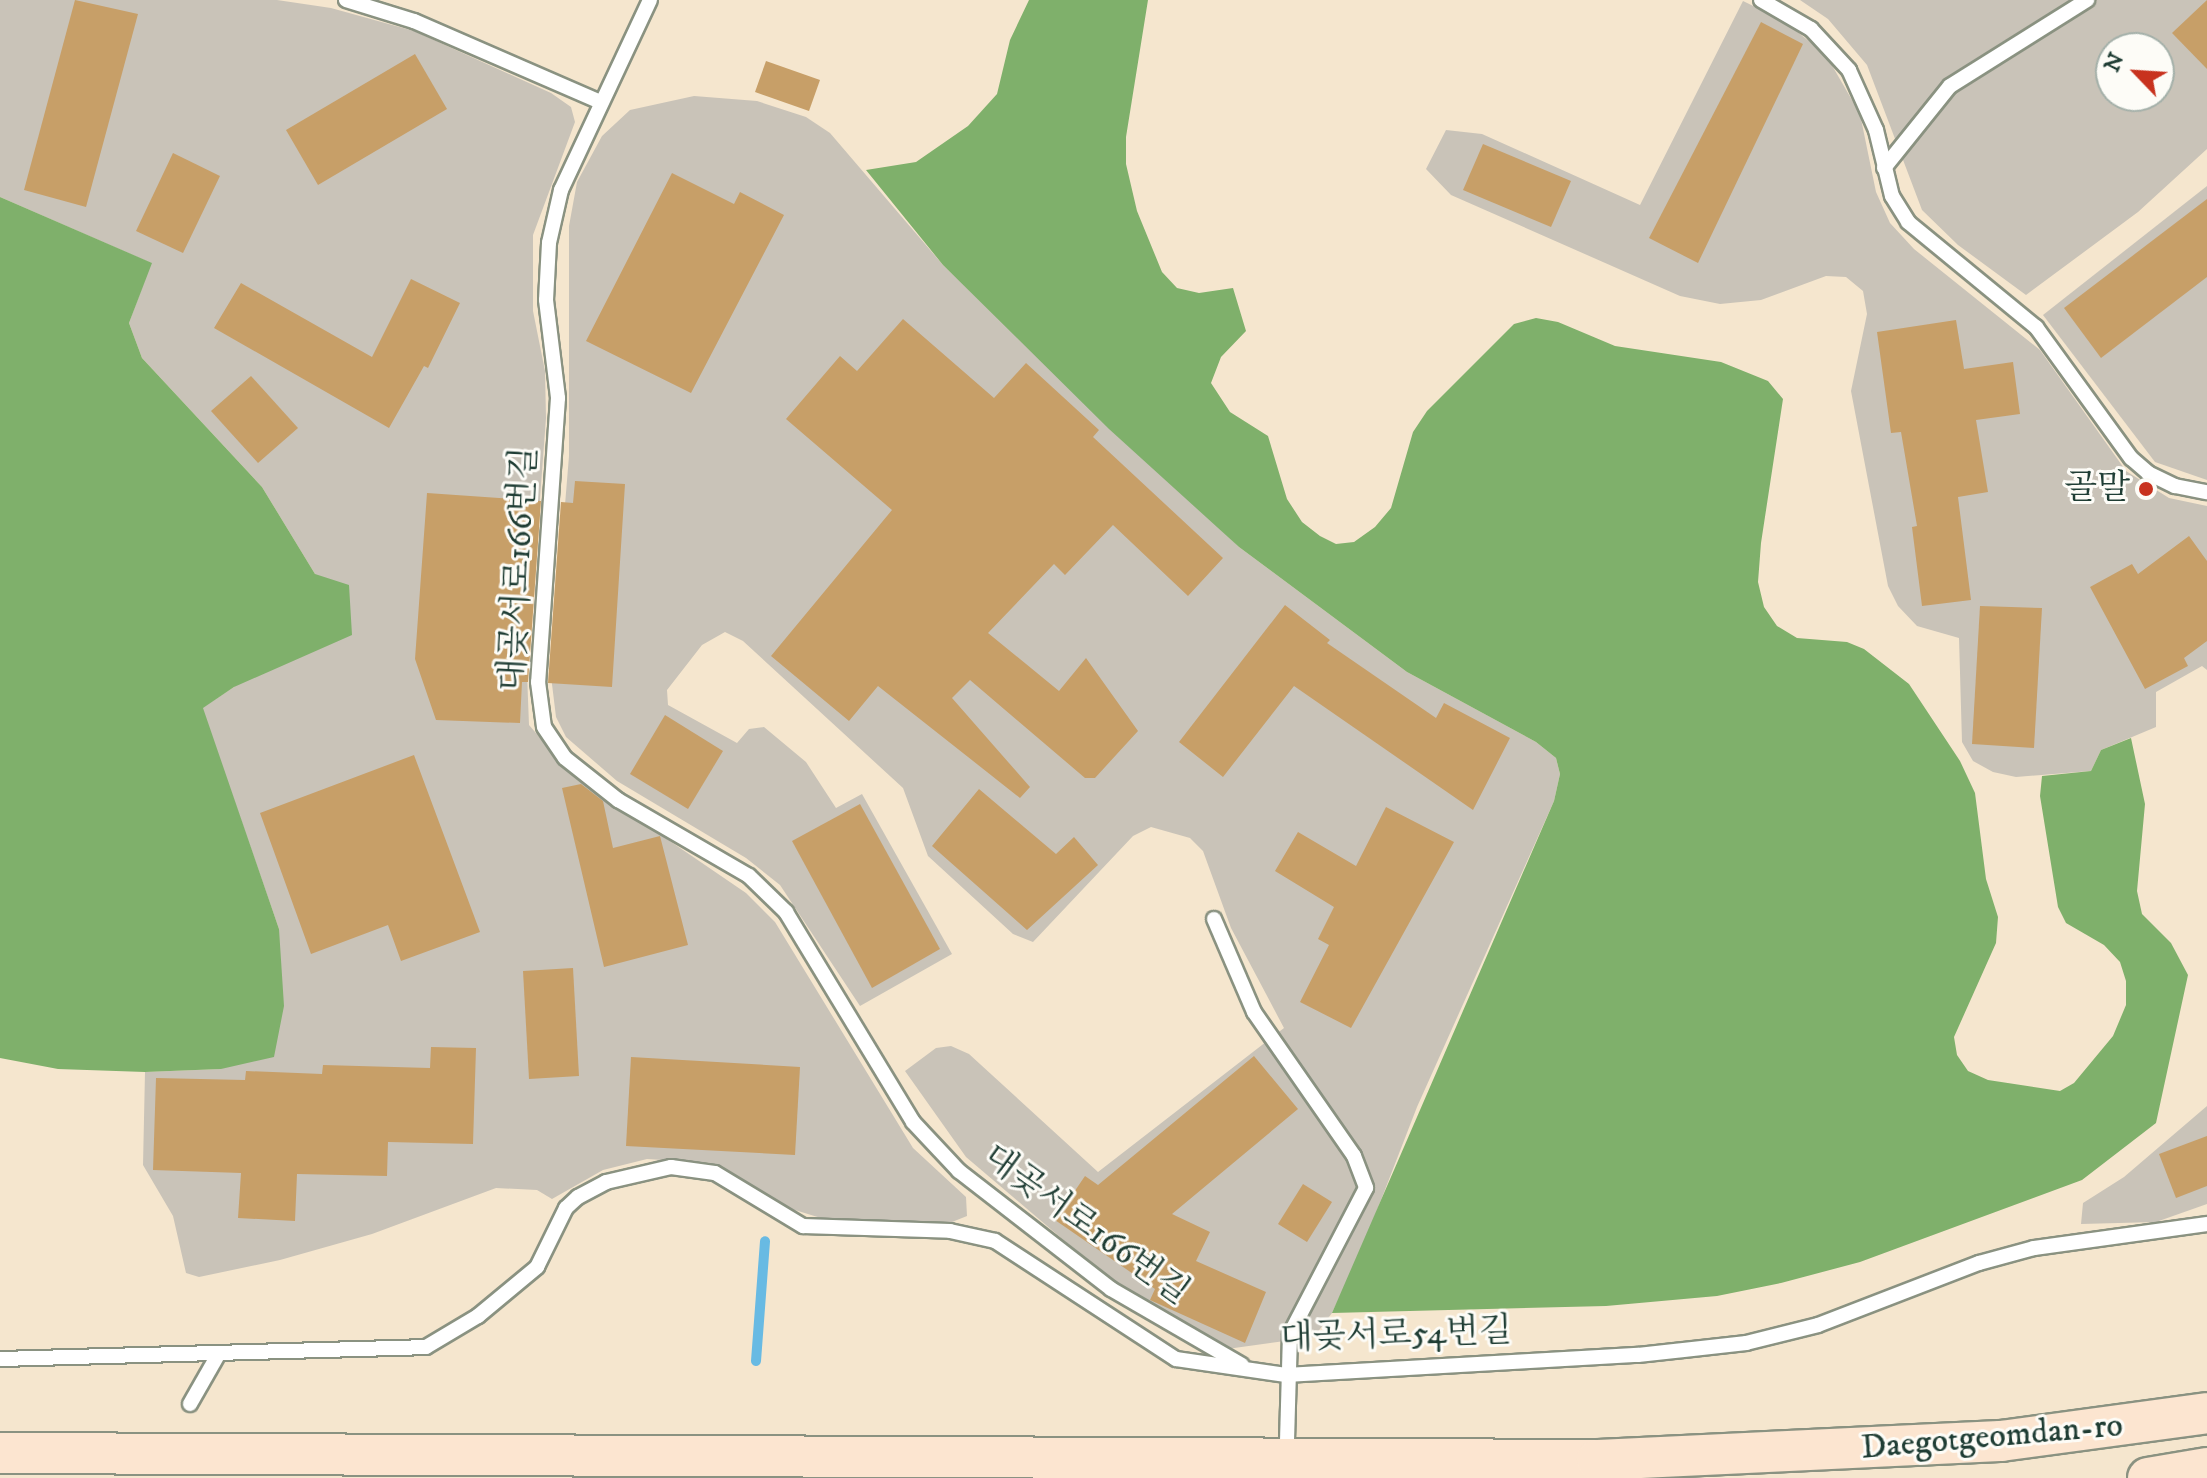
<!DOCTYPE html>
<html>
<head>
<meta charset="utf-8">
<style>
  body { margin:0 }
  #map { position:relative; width:2207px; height:1478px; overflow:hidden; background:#f5e6ce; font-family:"IM FELL DW Pica","Noto Serif KR",serif }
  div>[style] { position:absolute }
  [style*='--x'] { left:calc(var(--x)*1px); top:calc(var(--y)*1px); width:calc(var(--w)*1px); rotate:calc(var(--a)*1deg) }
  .industrial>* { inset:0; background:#c9c3b8 }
  .forest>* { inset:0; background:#7fb06b }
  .stream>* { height:10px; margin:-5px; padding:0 5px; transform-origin:5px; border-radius:5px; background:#68bae3 }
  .building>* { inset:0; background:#c79f68 }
  .roads { filter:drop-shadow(2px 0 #8a9281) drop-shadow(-2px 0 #8a9281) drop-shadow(0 2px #8a9281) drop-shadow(0 -2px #8a9281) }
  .lane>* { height:14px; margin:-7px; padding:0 7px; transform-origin:7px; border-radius:7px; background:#fff }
  .secondary>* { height:40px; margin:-20px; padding:0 20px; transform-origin:20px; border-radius:20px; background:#fce5d0 }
  .dots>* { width:22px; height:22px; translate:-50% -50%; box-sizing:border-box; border:4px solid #fdfcf7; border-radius:50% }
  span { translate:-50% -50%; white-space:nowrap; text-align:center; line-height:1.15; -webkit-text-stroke:6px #fdfcf7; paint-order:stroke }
  .poi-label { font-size:34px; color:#1f3d34 }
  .right { translate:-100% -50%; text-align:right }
  .street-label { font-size:34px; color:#1f3d34 }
  .north { position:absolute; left:2095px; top:32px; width:80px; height:80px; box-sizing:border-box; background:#fdfcf7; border:2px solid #a4b0a9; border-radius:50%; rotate:295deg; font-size:22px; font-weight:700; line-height:32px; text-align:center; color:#1f3d34 }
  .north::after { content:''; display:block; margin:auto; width:28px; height:36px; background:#c8321e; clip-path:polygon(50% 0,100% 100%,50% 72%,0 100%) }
</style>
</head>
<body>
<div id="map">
  <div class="industrial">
    <i style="clip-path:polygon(0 0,277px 0,331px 8px,414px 31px,551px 93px,571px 107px,575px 122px,533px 235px,533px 311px,545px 371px,546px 418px,527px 673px,529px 725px,554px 754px,620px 807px,746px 893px,775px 922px,913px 1148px,966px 1197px,967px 1216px,952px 1222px,834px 1222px,785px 1207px,710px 1163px,647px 1159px,603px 1170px,552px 1199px,537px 1190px,496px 1188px,372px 1234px,280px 1260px,199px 1277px,186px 1273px,173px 1216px,143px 1165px,145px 1072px,221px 1069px,279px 929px,202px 708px,234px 687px,315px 574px,262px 487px,142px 358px,129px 323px,151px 263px,0 197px)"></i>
    <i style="clip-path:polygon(evenodd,1800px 0,2207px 0,2207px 149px,2138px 212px,2026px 295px,1958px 245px,1922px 210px,1867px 65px,1828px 19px,1800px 0,2111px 48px,2159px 48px,2159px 96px,2111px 96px,2111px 48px)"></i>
    <i style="clip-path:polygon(1743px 1px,1784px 21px,1826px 55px,1860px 114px,1876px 192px,1890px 223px,1914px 249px,2040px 350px,2126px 471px,2169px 498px,2207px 506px,2207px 670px,2202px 666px,2156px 692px,2156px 727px,2101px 750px,2091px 771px,2016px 777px,1993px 772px,1973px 761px,1962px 742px,1959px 638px,1917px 626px,1898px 606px,1888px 586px,1851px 391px,1867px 314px,1863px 291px,1846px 277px,1826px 276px,1761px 300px,1720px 304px,1680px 296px,1451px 195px,1426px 169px,1446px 130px,1482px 134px,1640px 205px)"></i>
    <i style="clip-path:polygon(694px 96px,757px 101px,806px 117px,830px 133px,943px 265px,1239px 547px,1407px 672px,1536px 742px,1556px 758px,1560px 774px,1554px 801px,1417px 1107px,1362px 1249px,1332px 1313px,1314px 1337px,1227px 1349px,1107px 1277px,966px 1157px,905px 1071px,936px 1048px,951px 1046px,969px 1054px,1098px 1172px,1284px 1028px,1231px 928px,1203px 851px,1190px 838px,1151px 827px,1133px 836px,1033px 942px,1013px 934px,928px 856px,903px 788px,743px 641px,725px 632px,702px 645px,667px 690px,668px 705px,737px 743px,749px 729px,764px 727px,806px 762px,836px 808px,862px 794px,952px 954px,860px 1006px,780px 885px,746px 858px,617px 781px,566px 737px,556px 717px,551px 676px,569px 456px,569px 226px,577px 182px,602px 136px,630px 110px)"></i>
    <i style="clip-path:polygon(2207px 186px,2207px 480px,2155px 462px,2043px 315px)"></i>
    <i style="clip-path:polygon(2207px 1106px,2207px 1204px,2156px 1222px,2081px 1224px,2083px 1203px,2124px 1177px)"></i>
  </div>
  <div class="forest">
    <i style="clip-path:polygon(1029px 0,1148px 0,1126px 137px,1126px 164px,1137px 211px,1162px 272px,1177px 288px,1199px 293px,1233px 288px,1246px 331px,1221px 357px,1211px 383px,1230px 412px,1268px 436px,1287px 499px,1302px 522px,1320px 536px,1336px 544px,1354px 542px,1375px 527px,1391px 508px,1413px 432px,1427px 411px,1514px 324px,1536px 318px,1558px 322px,1615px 346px,1721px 362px,1768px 381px,1783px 399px,1761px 543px,1758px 582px,1764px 607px,1777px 626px,1797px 638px,1847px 642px,1864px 649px,1909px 684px,1960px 761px,1975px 793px,1986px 879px,1998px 917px,1996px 943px,1954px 1037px,1957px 1055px,1968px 1071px,1988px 1080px,2060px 1091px,2074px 1083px,2113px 1036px,2126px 1005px,2126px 981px,2120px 962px,2104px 945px,2066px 923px,2058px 907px,2040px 796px,2042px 776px,2091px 771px,2101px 750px,2131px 738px,2145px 804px,2137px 891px,2142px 914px,2171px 943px,2188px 975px,2156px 1123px,2082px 1180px,1860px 1262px,1781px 1283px,1717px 1296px,1606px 1306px,1332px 1313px,1554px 801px,1560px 774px,1556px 758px,1536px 742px,1407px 672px,1239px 547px,1109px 429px,943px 265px,866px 170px,916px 162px,968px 126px,997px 94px,1010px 40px)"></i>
    <i style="clip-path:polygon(0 197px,152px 263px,129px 323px,142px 358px,262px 487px,315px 574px,349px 585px,352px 635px,234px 687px,203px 708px,279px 929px,284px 1006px,274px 1057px,221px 1069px,145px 1072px,58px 1069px,0 1058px)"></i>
  </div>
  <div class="stream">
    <i style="--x:756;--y:1361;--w:120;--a:-85.7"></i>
  </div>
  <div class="building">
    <i style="clip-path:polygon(75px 0,138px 14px,86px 207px,24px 190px)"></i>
    <i style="clip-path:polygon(2207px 0,2207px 69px,2172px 33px)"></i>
    <i style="clip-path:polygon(1761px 22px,1803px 44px,1698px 263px,1649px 238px)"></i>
    <i style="clip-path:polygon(415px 54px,447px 109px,318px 185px,286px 130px)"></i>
    <i style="clip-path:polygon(766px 61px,820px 80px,809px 111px,755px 92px)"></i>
    <i style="clip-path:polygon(1483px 144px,1571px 181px,1551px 227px,1463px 190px)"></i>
    <i style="clip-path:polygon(173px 153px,220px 176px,183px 253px,136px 231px)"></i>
    <i style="clip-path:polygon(672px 173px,734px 204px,740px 192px,784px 215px,691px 393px,586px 341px)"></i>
    <i style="clip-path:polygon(2207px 199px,2207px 277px,2101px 358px,2064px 308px)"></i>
    <i style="clip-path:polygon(411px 279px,460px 303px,428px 368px,424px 366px,389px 428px,214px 328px,241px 283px,372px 357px)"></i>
    <i style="clip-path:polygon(903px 319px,994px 398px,1026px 363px,1099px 430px,1093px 437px,1223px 558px,1188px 596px,1113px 525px,1065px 575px,1054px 564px,988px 633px,1059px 691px,1086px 658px,1138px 731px,1095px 778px,1085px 778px,970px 680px,952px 698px,1030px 787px,1020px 798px,878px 686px,849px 721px,771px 656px,892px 510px,786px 419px,840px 356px,857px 371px)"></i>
    <i style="clip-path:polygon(1956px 320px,1964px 369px,2013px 362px,2020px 414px,1976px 420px,1988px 492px,1958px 497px,1971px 600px,1922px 606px,1912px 527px,1917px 526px,1901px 432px,1891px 433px,1877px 332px)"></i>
    <i style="clip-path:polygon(251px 376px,298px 428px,258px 463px,211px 411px)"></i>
    <i style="clip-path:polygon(575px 481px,625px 484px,612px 687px,548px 683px,561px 502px,573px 503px)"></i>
    <i style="clip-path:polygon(427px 493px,541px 501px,528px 682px,522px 682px,520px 723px,436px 720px,415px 659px)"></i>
    <i style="clip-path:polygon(2189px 536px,2207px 561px,2207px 641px,2184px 658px,2188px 666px,2145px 689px,2090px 587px,2132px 564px,2138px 574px)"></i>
    <i style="clip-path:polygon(1285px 605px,1330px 640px,1327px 643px,1436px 718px,1444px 703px,1510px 738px,1473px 810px,1294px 686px,1223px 777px,1179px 742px)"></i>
    <i style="clip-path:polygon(1980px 606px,2042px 608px,2034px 748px,1972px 744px)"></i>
    <i style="clip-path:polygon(665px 715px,723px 751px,688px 809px,630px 774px)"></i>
    <i style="clip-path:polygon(414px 755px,480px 932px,401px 961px,388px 925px,311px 954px,260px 813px)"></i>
    <i style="clip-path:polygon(581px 784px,603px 801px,613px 848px,660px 836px,688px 945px,604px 967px,562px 788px)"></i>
    <i style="clip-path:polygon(979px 789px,1056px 854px,1074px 837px,1098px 865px,1027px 930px,932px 846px)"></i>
    <i style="clip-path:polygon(860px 804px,940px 949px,872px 988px,792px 841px)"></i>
    <i style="clip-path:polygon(1386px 807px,1454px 842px,1351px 1028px,1300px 1002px,1329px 945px,1318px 939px,1334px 907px,1275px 871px,1298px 832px,1356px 866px)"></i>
    <i style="clip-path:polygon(573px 968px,579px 1076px,529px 1079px,523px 971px)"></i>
    <i style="clip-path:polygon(431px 1047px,476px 1048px,473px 1144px,388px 1142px,387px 1176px,297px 1174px,295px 1221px,238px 1218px,241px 1173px,153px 1170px,156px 1078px,245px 1080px,246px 1071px,322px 1074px,323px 1065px,430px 1068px)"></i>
    <i style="clip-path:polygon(1254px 1056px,1298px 1109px,1172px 1214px,1210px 1232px,1196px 1261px,1266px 1292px,1245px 1343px,1150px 1300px,1155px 1289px,1055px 1220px,1085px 1176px,1098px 1185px)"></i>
    <i style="clip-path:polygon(631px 1057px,800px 1067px,795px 1155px,626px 1146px)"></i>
    <i style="clip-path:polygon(2207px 1136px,2207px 1186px,2176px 1198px,2159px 1154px)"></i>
    <i style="clip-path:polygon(1303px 1184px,1332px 1202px,1307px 1242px,1278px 1224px)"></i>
  </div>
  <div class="roads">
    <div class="lane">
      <i style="--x:346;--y:0;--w:71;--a:17.2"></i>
      <i style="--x:414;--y:21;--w:203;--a:23.5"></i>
      <i style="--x:650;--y:0;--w:210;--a:115.1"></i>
      <i style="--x:561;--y:190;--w:54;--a:102.8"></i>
      <i style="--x:549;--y:243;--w:57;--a:93"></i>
      <i style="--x:546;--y:300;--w:99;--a:83"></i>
      <i style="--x:558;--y:398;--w:285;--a:94"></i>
      <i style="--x:538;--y:682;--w:45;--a:82.4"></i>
      <i style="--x:544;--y:727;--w:37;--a:56"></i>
      <i style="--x:565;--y:758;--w:68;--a:38.4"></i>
      <i style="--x:618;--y:800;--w:151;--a:30.1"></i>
      <i style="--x:749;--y:876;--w:52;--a:44.2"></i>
      <i style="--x:786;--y:912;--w:245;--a:58.8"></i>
      <i style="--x:913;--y:1122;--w:67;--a:46.8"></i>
      <i style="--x:959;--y:1171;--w:192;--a:37.8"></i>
      <i style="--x:1111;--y:1289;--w:151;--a:30.1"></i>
      <i style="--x:1761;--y:0;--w:58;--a:30.1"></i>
      <i style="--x:1811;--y:29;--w:56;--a:47.2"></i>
      <i style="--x:1849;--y:70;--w:66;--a:65.8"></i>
      <i style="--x:1876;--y:130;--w:68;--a:76.4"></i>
      <i style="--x:1892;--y:196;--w:31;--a:58"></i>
      <i style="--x:1908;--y:222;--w:166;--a:39.4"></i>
      <i style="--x:2036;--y:327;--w:162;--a:54.1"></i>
      <i style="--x:2131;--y:458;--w:23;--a:41"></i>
      <i style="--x:2148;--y:473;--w:30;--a:26"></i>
      <i style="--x:2175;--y:486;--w:33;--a:11"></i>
      <i style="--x:1884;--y:168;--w:105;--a:-51.2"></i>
      <i style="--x:1950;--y:86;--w:162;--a:-32.1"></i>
      <i style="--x:1214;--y:919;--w:101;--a:66.7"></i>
      <i style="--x:1254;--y:1012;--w:175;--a:55.2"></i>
      <i style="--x:1354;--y:1156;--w:34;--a:69"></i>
      <i style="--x:1366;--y:1188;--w:165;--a:117.5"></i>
      <i style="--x:1290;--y:1334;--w:107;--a:91.6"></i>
      <i style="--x:0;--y:1359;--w:426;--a:-1.6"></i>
      <i style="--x:426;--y:1347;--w:61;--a:-30.8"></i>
      <i style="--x:478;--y:1316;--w:77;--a:-39.7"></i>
      <i style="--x:537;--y:1267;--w:66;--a:-63.8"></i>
      <i style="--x:566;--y:1208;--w:16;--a:-43"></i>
      <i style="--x:578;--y:1197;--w:32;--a:-28"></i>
      <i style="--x:606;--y:1182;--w:67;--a:-13"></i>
      <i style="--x:671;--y:1167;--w:44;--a:7.8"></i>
      <i style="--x:715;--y:1173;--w:103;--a:31.1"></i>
      <i style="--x:803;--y:1226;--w:147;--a:1.9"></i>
      <i style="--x:950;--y:1231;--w:46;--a:12.5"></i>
      <i style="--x:995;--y:1241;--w:216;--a:33.1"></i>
      <i style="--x:1176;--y:1359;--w:111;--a:8.3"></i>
      <i style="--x:1286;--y:1375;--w:353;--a:-3.3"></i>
      <i style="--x:1638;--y:1355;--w:109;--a:-6.3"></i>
      <i style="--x:1746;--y:1343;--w:74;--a:-14"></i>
      <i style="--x:1818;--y:1325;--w:173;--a:-21.1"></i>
      <i style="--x:1979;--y:1263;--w:57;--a:-15.3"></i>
      <i style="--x:2034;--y:1248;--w:175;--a:-7.9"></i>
      <i style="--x:190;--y:1404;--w:56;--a:-60.3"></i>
    </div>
    <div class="secondary">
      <i style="--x:0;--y:1453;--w:1597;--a:0.25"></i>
      <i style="--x:1597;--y:1460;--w:404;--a:-2.7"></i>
      <i style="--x:2001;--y:1441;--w:208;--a:-7.7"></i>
      <i style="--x:2148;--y:1478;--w:60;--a:-9.6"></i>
    </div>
  </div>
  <div class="dots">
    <i style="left:2146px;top:489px;background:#c8321e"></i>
  </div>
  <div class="poi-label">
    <span class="right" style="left:2130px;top:489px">골말</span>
  </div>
  <div class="street-label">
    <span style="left:519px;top:569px;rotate:-87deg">대곶서로166번길</span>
    <span style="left:1086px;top:1225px;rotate:36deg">대곶서로166번길</span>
    <span style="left:1396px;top:1335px;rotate:-2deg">대곶서로54번길</span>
    <span style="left:1992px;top:1437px;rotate:-5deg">Daegotgeomdan-ro</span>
  </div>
  <div class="north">N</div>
</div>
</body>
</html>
